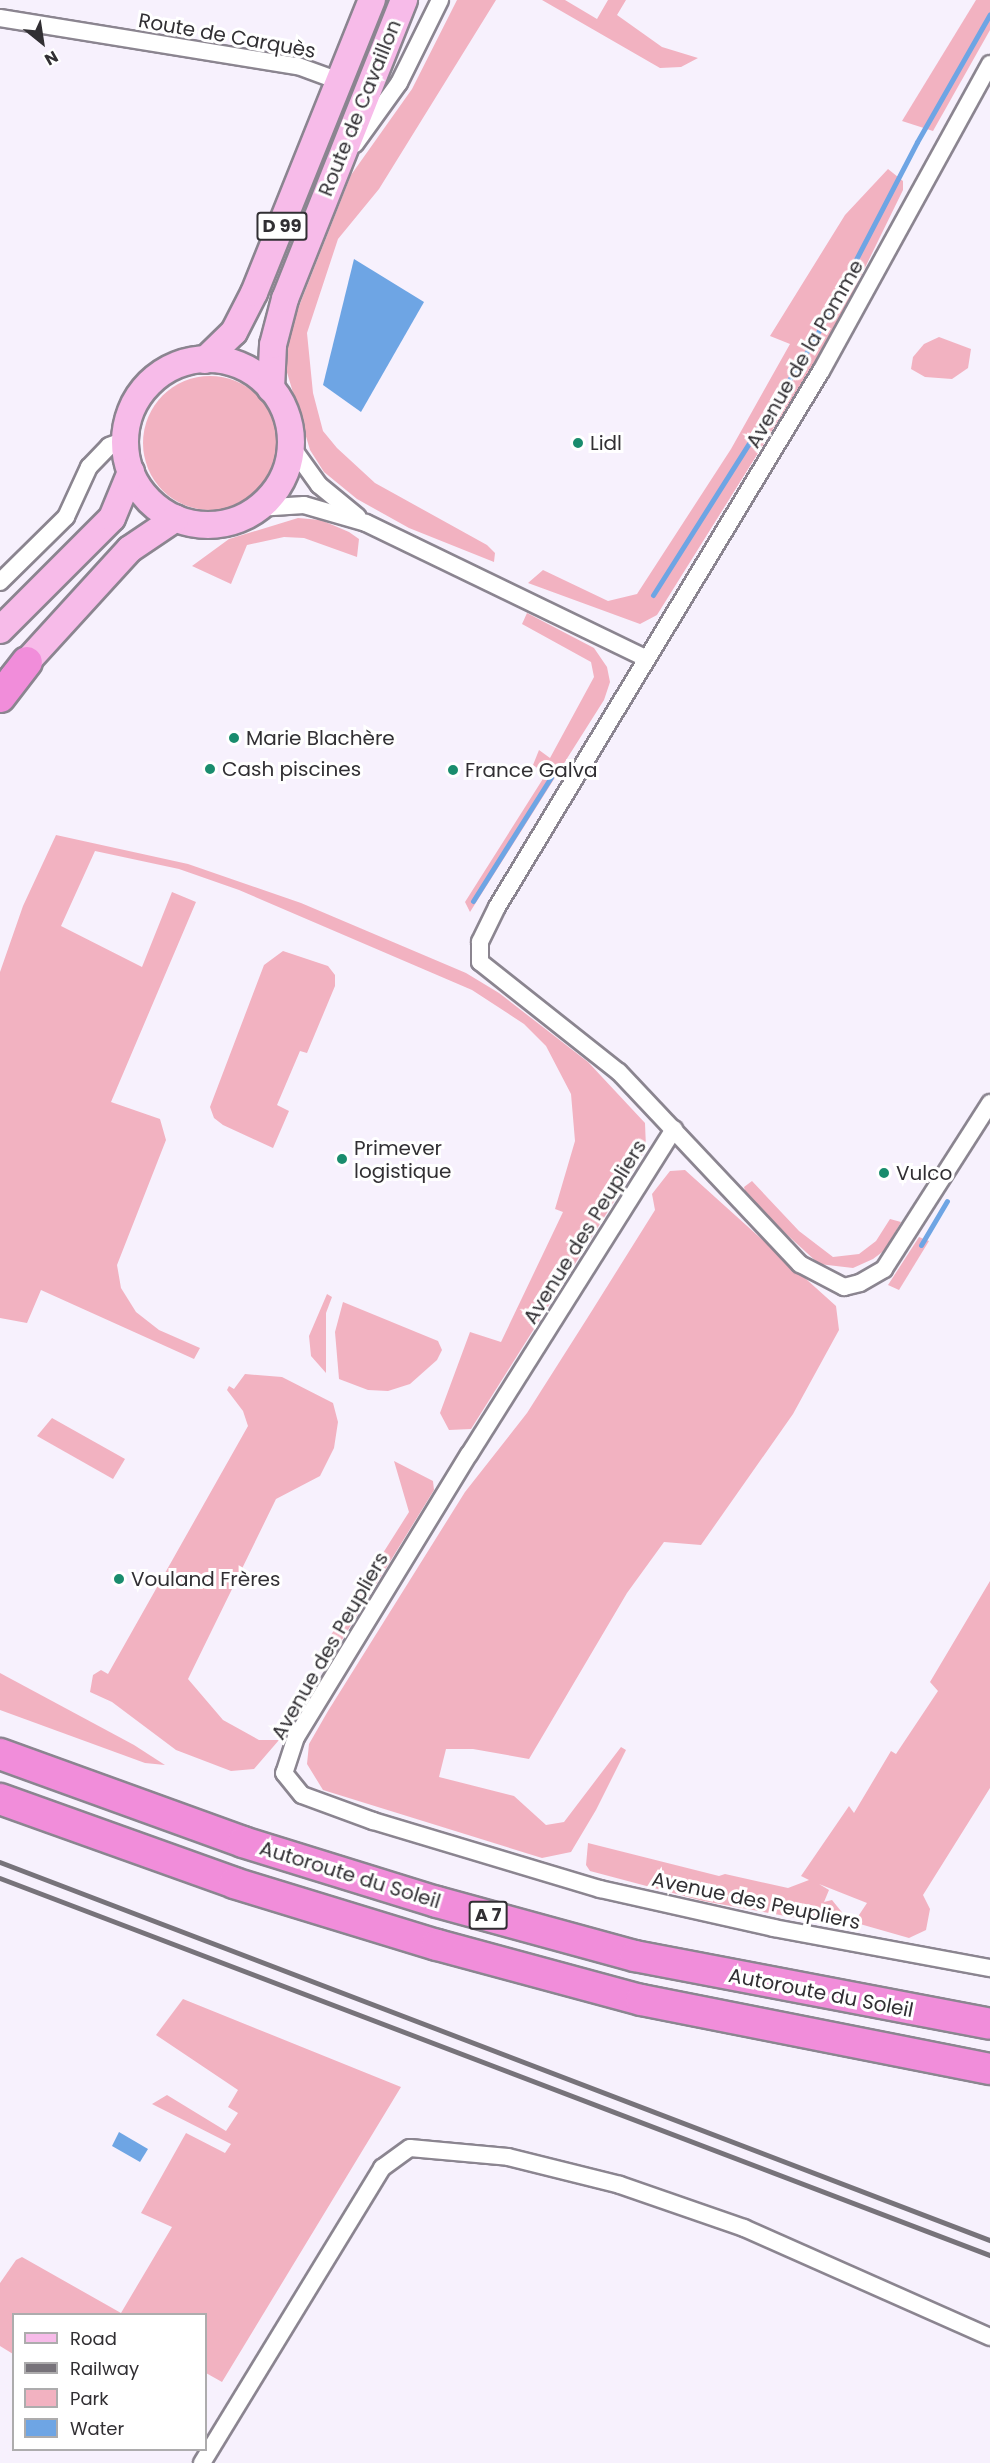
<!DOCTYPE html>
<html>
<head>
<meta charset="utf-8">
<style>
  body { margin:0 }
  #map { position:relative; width:990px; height:2463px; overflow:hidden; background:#f7f1fd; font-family:Poppins,sans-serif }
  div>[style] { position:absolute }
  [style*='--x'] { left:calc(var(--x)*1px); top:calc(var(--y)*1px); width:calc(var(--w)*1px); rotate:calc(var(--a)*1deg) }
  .green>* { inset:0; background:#f2b2c1 }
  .round { border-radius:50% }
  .water>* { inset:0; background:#6ea5e4 }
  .stream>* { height:5px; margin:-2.5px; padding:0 2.5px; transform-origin:2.5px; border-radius:2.5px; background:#6ea5e4 }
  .roads { filter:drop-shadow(2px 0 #8b8590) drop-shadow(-2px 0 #8b8590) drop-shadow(0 2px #8b8590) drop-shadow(0 -2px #8b8590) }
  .minor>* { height:16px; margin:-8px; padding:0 8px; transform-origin:8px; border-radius:8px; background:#fff }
  .primary>* { height:26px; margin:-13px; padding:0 13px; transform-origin:13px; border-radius:13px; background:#f7bbe9 }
  .primary>.ring { margin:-13px; padding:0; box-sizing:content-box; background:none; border:26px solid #f7bbe9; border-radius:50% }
  .motorway>* { height:30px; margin:-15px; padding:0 15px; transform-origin:15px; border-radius:15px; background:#f18dda }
  .rail>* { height:4.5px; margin:-2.25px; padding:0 2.25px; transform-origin:2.25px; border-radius:2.25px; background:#77737a }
  .dots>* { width:16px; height:16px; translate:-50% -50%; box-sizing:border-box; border:3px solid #fff; border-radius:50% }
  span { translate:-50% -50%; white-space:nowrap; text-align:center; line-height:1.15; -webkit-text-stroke:6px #fff; paint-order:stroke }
  .shield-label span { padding:2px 4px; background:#fff; border:2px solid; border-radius:4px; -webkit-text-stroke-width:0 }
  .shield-label { font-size:18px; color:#312f33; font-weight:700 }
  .street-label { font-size:20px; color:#312f33 }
  .poi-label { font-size:20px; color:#312f33 }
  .left { translate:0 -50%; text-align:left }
  .legend { position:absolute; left:12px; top:2313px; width:195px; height:138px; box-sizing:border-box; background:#fff; border:2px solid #adacad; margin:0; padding:8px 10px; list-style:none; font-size:18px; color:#312f33 }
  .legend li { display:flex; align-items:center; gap:12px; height:30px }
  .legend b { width:30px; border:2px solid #adacad }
  .north { position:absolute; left:12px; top:12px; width:60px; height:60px; -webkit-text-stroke:4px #fff; paint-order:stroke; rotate:150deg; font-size:16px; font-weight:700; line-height:24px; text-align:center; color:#312f33 }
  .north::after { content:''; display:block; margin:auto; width:21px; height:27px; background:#312f33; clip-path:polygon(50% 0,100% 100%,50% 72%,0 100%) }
</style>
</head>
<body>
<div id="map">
  <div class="green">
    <i style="clip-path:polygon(457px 0,496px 0,379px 189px,338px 239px,307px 333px,313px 393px,323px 431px,337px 448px,375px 483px,487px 545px,495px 553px,494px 562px,409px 528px,357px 499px,324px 472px,310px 450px,286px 369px,288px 334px,351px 175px,412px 89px)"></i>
    <i style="clip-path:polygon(542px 0,565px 0,597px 19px,608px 0,626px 0,617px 15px,662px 47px,698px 58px,681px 67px,660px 68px)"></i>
    <i style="clip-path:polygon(976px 0,990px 0,990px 30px,933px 131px,902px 121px)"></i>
    <i style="clip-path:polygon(888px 169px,903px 181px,903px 190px,833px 333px,657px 615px,640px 624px,528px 583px,543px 570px,608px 601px,637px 594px,731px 449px,790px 344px,770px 336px,845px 215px)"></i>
    <i style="clip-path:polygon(939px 337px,971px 349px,968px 368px,952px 379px,925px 377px,911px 369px,913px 357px,924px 344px)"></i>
    <i class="round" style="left:143px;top:376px;width:134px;height:134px"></i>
    <i style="clip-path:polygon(298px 518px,321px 520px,349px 532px,359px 539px,357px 557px,304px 538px,284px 537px,247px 545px,231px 584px,192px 566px,229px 539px)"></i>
    <i style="clip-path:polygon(527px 613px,594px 648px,607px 667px,610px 682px,604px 700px,470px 912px,465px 902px,546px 774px,533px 765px,539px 750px,550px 758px,594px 677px,591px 662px,522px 624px)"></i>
    <i style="clip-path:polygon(56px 835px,188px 864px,301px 903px,466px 973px,499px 993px,588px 1062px,645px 1123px,646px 1148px,632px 1173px,471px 1429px,449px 1430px,440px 1413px,470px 1332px,501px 1342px,563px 1212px,555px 1209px,575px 1141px,571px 1094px,546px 1046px,524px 1024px,472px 990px,239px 890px,179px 869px,95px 851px,61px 926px,142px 967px,172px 892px,196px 902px,111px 1102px,160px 1119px,166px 1140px,117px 1265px,121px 1288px,136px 1312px,159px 1330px,200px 1348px,194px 1359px,41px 1290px,27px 1323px,0 1318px,0 972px,23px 906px)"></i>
    <i style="clip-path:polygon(283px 951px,328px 966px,335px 975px,335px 986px,307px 1053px,300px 1051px,277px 1105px,289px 1111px,273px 1148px,223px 1125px,214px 1118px,210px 1107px,264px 965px)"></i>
    <i style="clip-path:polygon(685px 1170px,836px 1306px,839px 1330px,793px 1414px,701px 1545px,664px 1542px,627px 1593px,529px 1759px,473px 1749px,446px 1749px,439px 1777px,514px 1796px,546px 1825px,564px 1822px,621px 1747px,626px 1750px,596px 1810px,571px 1852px,542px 1858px,323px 1790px,307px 1764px,309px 1744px,328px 1711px,465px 1492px,527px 1413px,588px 1317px,655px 1210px,652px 1194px,670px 1171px)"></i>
    <i style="clip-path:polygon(752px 1181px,799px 1231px,833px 1257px,859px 1254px,876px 1241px,890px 1219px,901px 1222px,885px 1250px,873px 1259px,853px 1268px,819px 1264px,747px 1198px,744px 1187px)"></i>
    <i style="clip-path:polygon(919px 1237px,929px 1241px,899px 1290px,888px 1285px)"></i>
    <i style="clip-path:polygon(327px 1294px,332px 1297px,326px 1313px,326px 1373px,311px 1356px,309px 1336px)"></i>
    <i style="clip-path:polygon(343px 1302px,438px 1341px,442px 1350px,437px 1360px,410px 1384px,388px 1391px,368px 1390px,339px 1379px,335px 1332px)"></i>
    <i style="clip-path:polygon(245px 1374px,282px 1377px,333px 1403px,338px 1422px,334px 1448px,320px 1476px,276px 1499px,188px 1679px,223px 1720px,259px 1740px,279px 1740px,254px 1769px,231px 1771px,176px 1750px,112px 1702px,90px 1692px,93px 1675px,101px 1670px,108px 1674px,248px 1426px,243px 1411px,227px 1390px,229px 1386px,234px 1389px)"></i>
    <i style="clip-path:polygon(52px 1418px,125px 1459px,113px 1479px,37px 1436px)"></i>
    <i style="clip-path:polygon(394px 1461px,433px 1481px,434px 1490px,340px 1643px,331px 1635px,409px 1512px)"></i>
    <i style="clip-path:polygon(990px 1581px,990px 1788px,923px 1895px,930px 1909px,926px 1930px,909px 1938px,860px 1924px,851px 1927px,867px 1903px,819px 1884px,829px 1890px,824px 1902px,832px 1900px,849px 1921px,841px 1926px,703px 1901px,590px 1871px,586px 1865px,588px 1843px,719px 1876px,725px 1874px,788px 1888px,809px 1880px,801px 1876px,849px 1806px,854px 1813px,891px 1751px,896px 1754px,938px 1691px,930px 1682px)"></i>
    <i style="clip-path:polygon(0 1673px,134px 1745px,165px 1765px,145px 1763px,0 1710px)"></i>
    <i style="clip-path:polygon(183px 1999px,401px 2087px,222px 2382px,206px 2373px,206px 2314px,14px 2314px,13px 2354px,0 2346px,0 2283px,16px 2260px,22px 2257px,121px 2313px,172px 2227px,141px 2213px,186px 2133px,225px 2153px,231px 2144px,152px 2104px,167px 2095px,226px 2131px,238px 2113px,228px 2107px,238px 2090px,156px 2035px)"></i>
  </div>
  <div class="water">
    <i style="clip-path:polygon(354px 259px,424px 302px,361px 412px,323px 385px)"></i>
    <i style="clip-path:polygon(119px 2132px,148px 2149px,140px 2162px,112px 2146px)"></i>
  </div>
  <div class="stream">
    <i style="--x:653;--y:595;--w:302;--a:-57.7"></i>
    <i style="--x:814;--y:340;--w:223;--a:-62.5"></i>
    <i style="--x:917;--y:142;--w:147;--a:-60.3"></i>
    <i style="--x:473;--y:901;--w:156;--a:-57.8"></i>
    <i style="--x:921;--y:1245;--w:51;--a:-59.4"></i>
  </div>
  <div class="roads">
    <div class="minor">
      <i style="--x:0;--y:18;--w:302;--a:9.2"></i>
      <i style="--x:298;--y:66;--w:44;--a:20.1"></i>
      <i style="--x:990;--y:64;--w:350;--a:118.8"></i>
      <i style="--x:821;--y:371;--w:626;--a:121.15"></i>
      <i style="--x:497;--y:907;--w:39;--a:116"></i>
      <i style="--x:480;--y:942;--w:20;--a:90"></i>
      <i style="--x:480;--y:962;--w:177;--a:38.4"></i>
      <i style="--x:619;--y:1072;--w:264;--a:46.7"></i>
      <i style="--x:800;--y:1264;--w:50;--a:27.6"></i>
      <i style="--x:844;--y:1287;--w:16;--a:-14"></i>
      <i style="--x:860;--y:1283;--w:28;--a:-30"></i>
      <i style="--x:884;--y:1269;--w:197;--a:-57.4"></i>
      <i style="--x:355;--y:144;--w:75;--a:-54.2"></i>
      <i style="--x:399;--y:83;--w:93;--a:-63.7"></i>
      <i style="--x:291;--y:446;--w:48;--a:54.3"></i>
      <i style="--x:319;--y:485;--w:50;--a:39.4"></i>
      <i style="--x:258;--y:508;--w:46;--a:-3.7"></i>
      <i style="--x:304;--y:505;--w:65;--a:16.2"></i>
      <i style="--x:366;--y:523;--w:310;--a:25.8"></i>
      <i style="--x:0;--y:582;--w:93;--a:-44.6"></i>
      <i style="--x:66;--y:517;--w:55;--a:-65.3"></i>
      <i style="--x:89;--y:467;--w:29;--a:-46"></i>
      <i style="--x:109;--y:446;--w:17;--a:-21"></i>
      <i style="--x:674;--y:1129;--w:384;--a:122.2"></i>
      <i style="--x:469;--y:1454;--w:332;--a:121.4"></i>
      <i style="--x:296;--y:1737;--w:38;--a:108"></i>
      <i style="--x:284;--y:1773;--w:28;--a:51"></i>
      <i style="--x:302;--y:1795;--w:76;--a:20.1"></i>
      <i style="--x:373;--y:1821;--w:237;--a:16.7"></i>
      <i style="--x:600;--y:1889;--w:178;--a:12.6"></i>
      <i style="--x:774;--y:1928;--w:220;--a:10.5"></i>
      <i style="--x:202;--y:2463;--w:346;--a:-58.6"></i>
      <i style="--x:382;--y:2168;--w:34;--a:-36"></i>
      <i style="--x:410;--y:2148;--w:98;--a:5.2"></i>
      <i style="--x:508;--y:2157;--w:115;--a:14"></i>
      <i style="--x:620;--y:2185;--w:131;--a:19.1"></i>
      <i style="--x:744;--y:2228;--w:269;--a:23.9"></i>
    </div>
    <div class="primary">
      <i class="ring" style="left:125px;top:359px;width:140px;height:140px"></i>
      <i style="--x:205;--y:360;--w:40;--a:-44"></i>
      <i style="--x:234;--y:332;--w:44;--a:-62.9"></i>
      <i style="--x:254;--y:293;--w:316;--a:-68.1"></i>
      <i style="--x:271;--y:389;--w:44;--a:-87.4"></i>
      <i style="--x:273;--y:345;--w:48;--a:-75.4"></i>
      <i style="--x:285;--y:299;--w:322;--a:-68.3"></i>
      <i style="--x:0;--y:630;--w:158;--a:-45"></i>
      <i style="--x:112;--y:518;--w:50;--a:-67.6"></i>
      <i style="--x:13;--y:677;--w:173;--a:-47.6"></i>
      <i style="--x:130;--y:549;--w:55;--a:-34"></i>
    </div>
    <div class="motorway">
      <i style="--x:0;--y:697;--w:44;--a:-52.4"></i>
      <i style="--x:0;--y:1754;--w:258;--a:19.9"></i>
      <i style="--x:243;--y:1842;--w:203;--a:17.2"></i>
      <i style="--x:437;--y:1902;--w:205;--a:15.3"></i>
      <i style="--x:635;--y:1956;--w:361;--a:10.8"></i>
      <i style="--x:0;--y:1799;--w:249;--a:19.7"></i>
      <i style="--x:234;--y:1883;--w:212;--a:17"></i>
      <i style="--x:437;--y:1945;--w:211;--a:15.1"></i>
      <i style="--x:641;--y:2000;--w:356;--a:11.2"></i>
    </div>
  </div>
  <div class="rail">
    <i style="--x:0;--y:1862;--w:1060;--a:20.9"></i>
    <i style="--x:0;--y:1878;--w:1059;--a:20.85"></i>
  </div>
  <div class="dots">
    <i style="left:578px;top:443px;background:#198c6d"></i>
    <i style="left:234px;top:738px;background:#198c6d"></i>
    <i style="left:210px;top:769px;background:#198c6d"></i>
    <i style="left:453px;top:770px;background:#198c6d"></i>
    <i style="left:342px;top:1159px;background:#198c6d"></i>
    <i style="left:884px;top:1173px;background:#198c6d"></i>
    <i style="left:119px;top:1579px;background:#198c6d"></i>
  </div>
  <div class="shield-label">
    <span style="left:282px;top:226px">D 99</span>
    <span style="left:488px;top:1915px">A 7</span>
  </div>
  <div class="street-label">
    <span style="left:227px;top:36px;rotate:10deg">Route de Carquès</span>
    <span style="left:360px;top:108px;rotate:-68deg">Route de Cavaillon</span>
    <span style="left:805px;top:354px;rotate:-60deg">Avenue de la Pomme</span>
    <span style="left:585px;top:1232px;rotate:-58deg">Avenue des Peupliers</span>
    <span style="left:330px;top:1646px;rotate:-60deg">Avenue des Peupliers</span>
    <span style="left:350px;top:1875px;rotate:17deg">Autoroute du Soleil</span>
    <span style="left:756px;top:1901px;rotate:12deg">Avenue des Peupliers</span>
    <span style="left:821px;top:1993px;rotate:11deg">Autoroute du Soleil</span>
  </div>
  <div class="poi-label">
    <span class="left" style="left:590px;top:443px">Lidl</span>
    <span class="left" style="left:246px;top:738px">Marie Blachère</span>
    <span class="left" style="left:222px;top:769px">Cash piscines</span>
    <span class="left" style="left:465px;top:770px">France Galva</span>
    <span class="left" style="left:354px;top:1160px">Primever<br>logistique</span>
    <span class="left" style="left:896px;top:1173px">Vulco</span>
    <span class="left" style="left:131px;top:1579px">Vouland Frères</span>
  </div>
  <ul class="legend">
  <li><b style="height:8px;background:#f7bbe9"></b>Road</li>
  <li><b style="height:8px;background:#77737a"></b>Railway</li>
  <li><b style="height:16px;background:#f2b2c1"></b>Park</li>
  <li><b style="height:16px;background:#6ea5e4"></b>Water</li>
  </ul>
  <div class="north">N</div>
</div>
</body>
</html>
